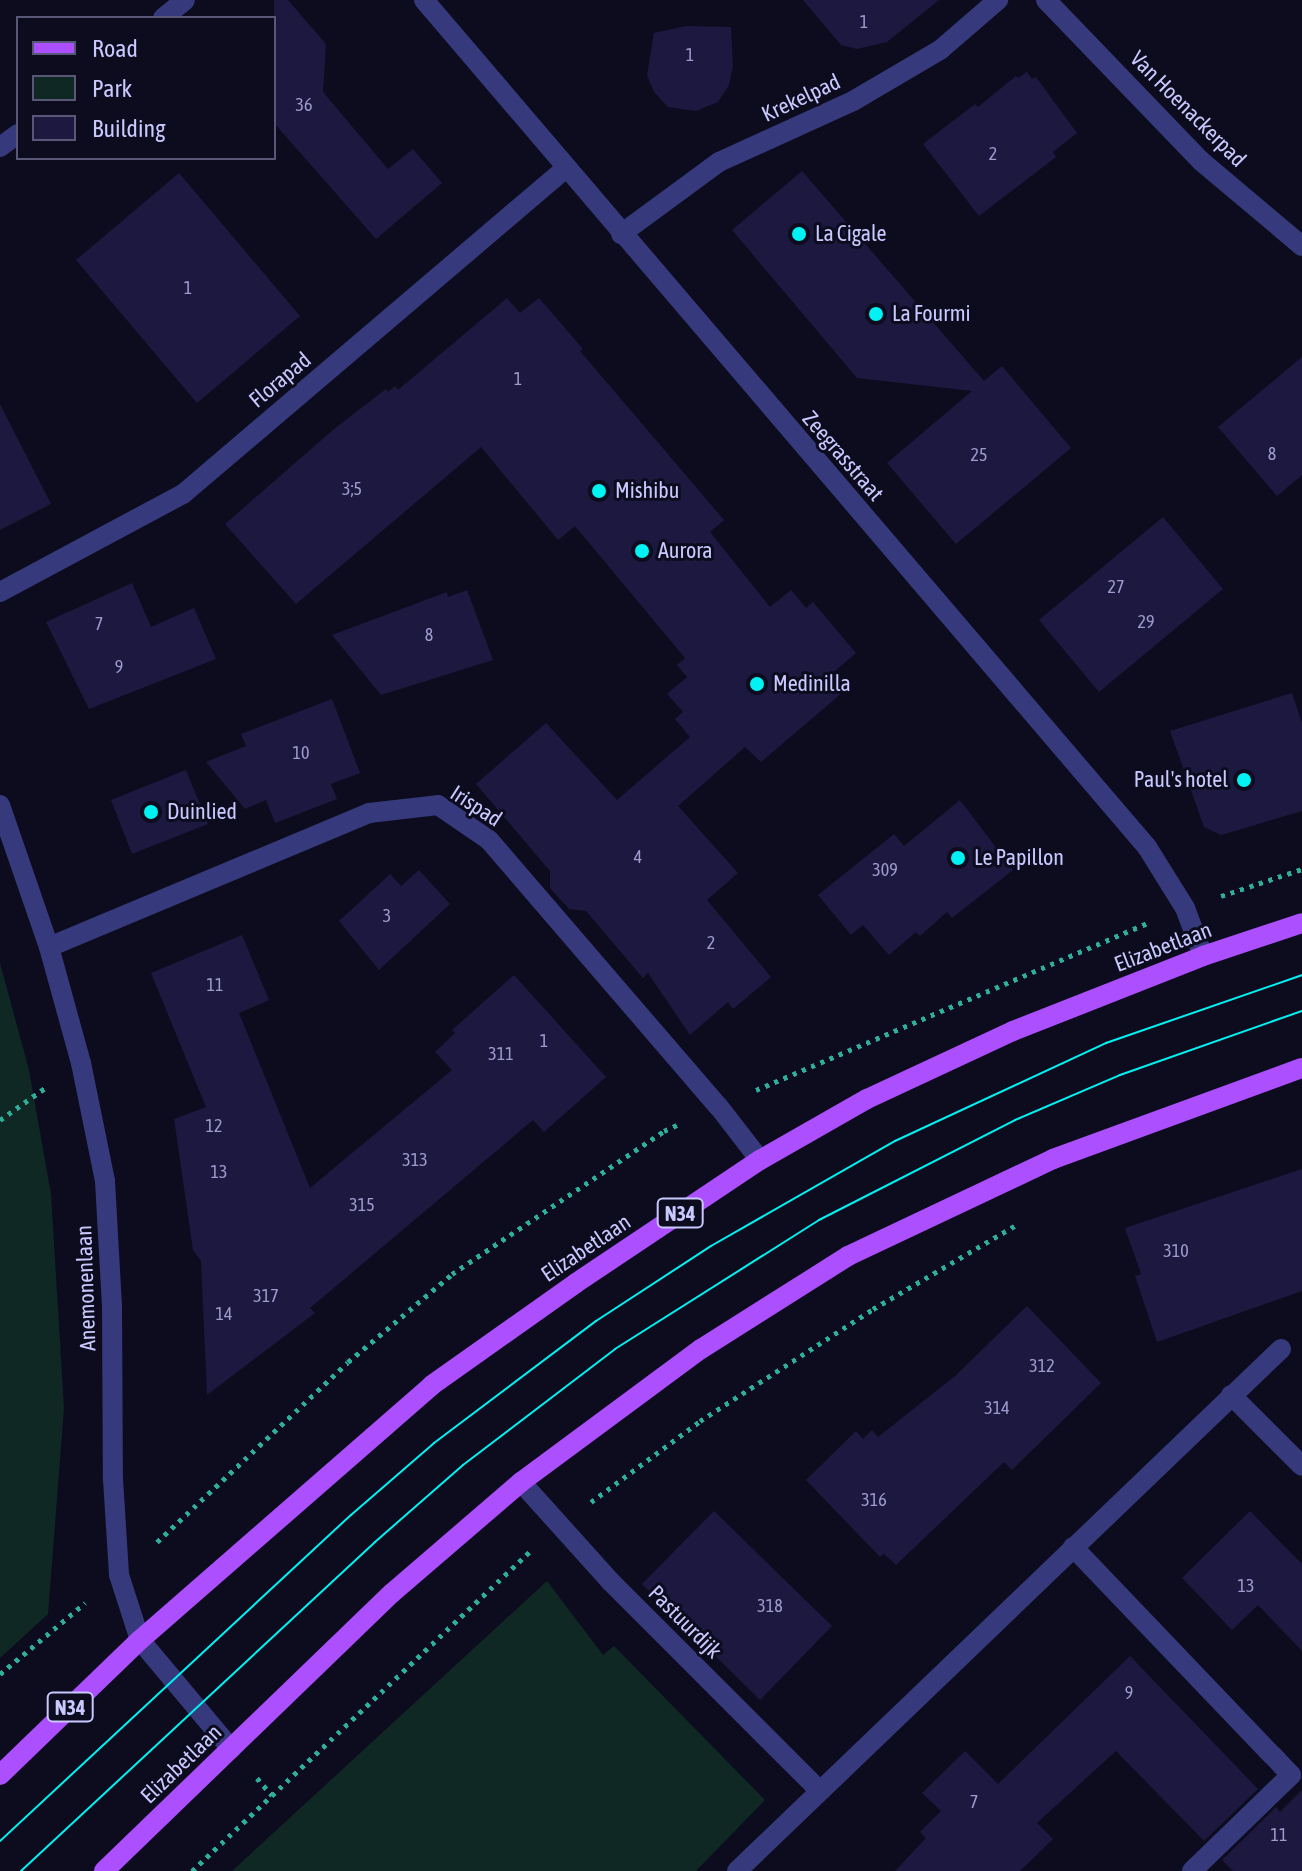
<!DOCTYPE html>
<html>
<head>
<meta charset="utf-8">
<style>
  body { margin:0 }
  #map { position:relative; width:1302px; height:1871px; overflow:hidden; background:#0d0c1e; font-family:"Asap Condensed",sans-serif }
  div>[style] { position:absolute }
  [style*='--x'] { left:calc(var(--x)*1px); top:calc(var(--y)*1px); width:calc(var(--w)*1px); rotate:calc(var(--a)*1deg) }
  .green>* { inset:0; background:#0f2824 }
  .building>* { inset:0; background:#1c183f }
  .path>* { height:5px; margin-top:-2.5px; transform-origin:0; background:repeating-linear-gradient(90deg,#2caf9b 0 4px,transparent 0 10px) }
  .service>* { height:20px; margin:-10px; padding:0 10px; transform-origin:10px; border-radius:10px; background:#363a7d }
  .minor>* { height:20px; margin:-10px; padding:0 10px; transform-origin:10px; border-radius:10px; background:#363a7d }
  .primary>* { height:20px; margin:-10px; padding:0 10px; transform-origin:10px; border-radius:10px; background:#ac4fff }
  .tram>* { height:2px; margin:-1px; padding:0 1px; transform-origin:1px; border-radius:1px; background:#00f2f3 }
  .dots>* { width:22px; height:22px; translate:-50% -50%; box-sizing:border-box; border:4px solid #0d0c1e; border-radius:50% }
  span { translate:-50% -50%; white-space:nowrap; text-align:center; line-height:1.15; -webkit-text-stroke:6px #0d0c1e; paint-order:stroke }
  .number-label { font-size:18px; color:#9e9ccf }
  .number-label span { -webkit-text-stroke-width:0 }
  .shield-label span { padding:2px 6px; background:#0d0c1e; border:2px solid; border-radius:6px; -webkit-text-stroke-width:0 }
  .shield-label { font-size:20px; color:#c9c8ff; font-weight:700 }
  .street-label { font-size:22px; color:#c9c8ff }
  .poi-label { font-size:22px; color:#c9c8ff }
  .left { translate:0 -50%; text-align:left }
  .right { translate:-100% -50%; text-align:right }
  .legend { position:absolute; left:16px; top:16px; width:260px; height:144px; box-sizing:border-box; background:#0d0c1e; border:2px solid #585778; margin:0; padding:10px 14px; list-style:none; font-size:24px; color:#c9c8ff }
  .legend li { display:flex; align-items:center; gap:16px; height:40px }
  .legend b { width:40px; border:2px solid #585778 }
</style>
</head>
<body>
<div id="map">
  <div class="green">
    <i style="clip-path:polygon(0 963px,29px 1070px,51px 1194px,64px 1408px,48px 1614px,0 1658px)"></i>
    <i style="clip-path:polygon(547px 1581px,603px 1655px,614px 1646px,765px 1800px,696px 1871px,232px 1871px)"></i>
  </div>
  <div class="building">
    <i style="clip-path:polygon(274px 0,288px 0,326px 44px,323px 92px,388px 169px,413px 149px,442px 183px,376px 239px,274px 123px)"></i>
    <i style="clip-path:polygon(803px 0,939px 0,887px 42px,857px 49px,841px 45px)"></i>
    <i style="clip-path:polygon(686px 26px,731px 27px,733px 66px,729px 85px,718px 102px,696px 111px,668px 107px,654px 92px,647px 75px,654px 33px)"></i>
    <i style="clip-path:polygon(1027px 72px,1032px 79px,1036px 77px,1077px 133px,1053px 152px,1056px 157px,979px 216px,923px 144px,975px 104px,978px 107px,1016px 76px,1018px 78px)"></i>
    <i style="clip-path:polygon(802px 171px,984px 381px,1002px 366px,1071px 448px,956px 544px,887px 463px,972px 391px,857px 378px,732px 230px)"></i>
    <i style="clip-path:polygon(179px 173px,300px 316px,197px 403px,76px 260px)"></i>
    <i style="clip-path:polygon(507px 298px,520px 313px,539px 298px,583px 349px,580px 351px,724px 520px,710px 532px,770px 607px,791px 590px,806px 608px,813px 602px,856px 653px,829px 676px,843px 692px,761px 762px,745px 747px,678px 806px,738px 873px,707px 900px,771px 977px,733px 1009px,728px 1002px,690px 1035px,648px 973px,643px 978px,586px 911px,569px 909px,550px 888px,550px 871px,476px 784px,546px 723px,617px 800px,690px 737px,675px 719px,683px 712px,667px 694px,687px 677px,677px 665px,685px 658px,575px 526px,558px 540px,481px 447px,296px 604px,225px 524px,334px 429px,386px 389px,388px 392px,395px 386px,398px 390px)"></i>
    <i style="clip-path:polygon(1302px 357px,1302px 475px,1277px 496px,1218px 427px)"></i>
    <i style="clip-path:polygon(0 404px,51px 504px,0 530px)"></i>
    <i style="clip-path:polygon(1163px 517px,1223px 589px,1099px 692px,1039px 620px)"></i>
    <i style="clip-path:polygon(132px 583px,151px 627px,194px 608px,216px 659px,89px 709px,46px 622px)"></i>
    <i style="clip-path:polygon(467px 590px,493px 660px,381px 695px,332px 635px,447px 592px,448px 597px)"></i>
    <i style="clip-path:polygon(1292px 693px,1302px 723px,1302px 811px,1221px 835px,1204px 827px,1170px 731px)"></i>
    <i style="clip-path:polygon(332px 699px,360px 773px,331px 784px,337px 799px,275px 823px,266px 800px,245px 809px,206px 762px,246px 746px,241px 734px)"></i>
    <i style="clip-path:polygon(186px 770px,208px 824px,132px 854px,111px 800px)"></i>
    <i style="clip-path:polygon(960px 800px,1013px 870px,952px 918px,947px 912px,920px 936px,916px 932px,889px 955px,863px 925px,851px 935px,818px 895px,894px 834px,904px 846px)"></i>
    <i style="clip-path:polygon(419px 870px,450px 904px,379px 970px,339px 921px,390px 874px,401px 886px)"></i>
    <i style="clip-path:polygon(242px 935px,269px 1000px,239px 1013px,310px 1188px,452px 1070px,435px 1052px,455px 1033px,452px 1030px,514px 975px,606px 1077px,544px 1132px,533px 1120px,310px 1308px,315px 1313px,207px 1395px,201px 1261px,193px 1250px,174px 1119px,206px 1107px,151px 973px)"></i>
    <i style="clip-path:polygon(1302px 1169px,1302px 1291px,1157px 1342px,1135px 1276px,1141px 1274px,1125px 1228px)"></i>
    <i style="clip-path:polygon(1027px 1306px,1101px 1383px,1012px 1470px,1004px 1462px,896px 1565px,884px 1554px,880px 1557px,806px 1480px,856px 1431px,863px 1439px,872px 1430px,878px 1437px,955px 1376px)"></i>
    <i style="clip-path:polygon(714px 1511px,832px 1626px,760px 1700px,642px 1584px)"></i>
    <i style="clip-path:polygon(1250px 1511px,1302px 1564px,1302px 1651px,1258px 1605px,1232px 1630px,1182px 1578px)"></i>
    <i style="clip-path:polygon(1130px 1656px,1258px 1789px,1204px 1841px,1116px 1751px,1037px 1823px,1053px 1839px,1020px 1871px,895px 1871px,926px 1838px,920px 1832px,941px 1811px,922px 1793px,965px 1751px,998px 1784px)"></i>
    <i style="clip-path:polygon(1302px 1790px,1302px 1871px,1233px 1871px,1222px 1860px,1276px 1807px,1280px 1812px)"></i>
  </div>
  <div class="path">
    <i style="--x:1221;--y:896;--w:85;--a:-18.4"></i>
    <i style="--x:756;--y:1090;--w:426;--a:-23.1"></i>
    <i style="--x:0;--y:1120;--w:55;--a:-35.4"></i>
    <i style="--x:591;--y:1502;--w:136;--a:-36.6"></i>
    <i style="--x:700;--y:1421;--w:206;--a:-32.9"></i>
    <i style="--x:873;--y:1309;--w:168;--a:-30.4"></i>
    <i style="--x:157;--y:1542;--w:262;--a:-43.3"></i>
    <i style="--x:348;--y:1362;--w:136;--a:-40.2"></i>
    <i style="--x:452;--y:1274;--w:256;--a:-34"></i>
    <i style="--x:664;--y:1131;--w:19;--a:-25"></i>
    <i style="--x:0;--y:1674;--w:111;--a:-39.9"></i>
    <i style="--x:257;--y:1778;--w:23;--a:49"></i>
    <i style="--x:192;--y:1871;--w:465;--a:-43.4"></i>
  </div>
  <div class="service">
    <i style="--x:1192;--y:1871;--w:138;--a:-44.1"></i>
    <i style="--x:1291;--y:1775;--w:26;--a:-133"></i>
  </div>
  <div class="minor">
    <i style="--x:424;--y:0;--w:1114;--a:49.52"></i>
    <i style="--x:1147;--y:847;--w:72;--a:58.1"></i>
    <i style="--x:1185;--y:908;--w:51;--a:69.4"></i>
    <i style="--x:1046;--y:0;--w:223;--a:46.1"></i>
    <i style="--x:1201;--y:161;--w:132;--a:40.1"></i>
    <i style="--x:163;--y:18;--w:28;--a:-39"></i>
    <i style="--x:0;--y:147;--w:22;--a:-36"></i>
    <i style="--x:621;--y:234;--w:122;--a:-36.3"></i>
    <i style="--x:719;--y:162;--w:147;--a:-24.5"></i>
    <i style="--x:853;--y:101;--w:101;--a:-30.4"></i>
    <i style="--x:940;--y:50;--w:77;--a:-40.8"></i>
    <i style="--x:0;--y:592;--w:208;--a:-28.2"></i>
    <i style="--x:183;--y:494;--w:503;--a:-40.4"></i>
    <i style="--x:0;--y:805;--w:150;--a:71"></i>
    <i style="--x:49;--y:947;--w:120;--a:74.6"></i>
    <i style="--x:81;--y:1063;--w:120;--a:78.5"></i>
    <i style="--x:105;--y:1181;--w:125;--a:86.8"></i>
    <i style="--x:112;--y:1306;--w:173;--a:89.7"></i>
    <i style="--x:113;--y:1479;--w:96;--a:86.4"></i>
    <i style="--x:119;--y:1575;--w:68;--a:72.1"></i>
    <i style="--x:140;--y:1640;--w:142;--a:50.1"></i>
    <i style="--x:49;--y:947;--w:347;--a:-22.7"></i>
    <i style="--x:369;--y:813;--w:69;--a:-6.6"></i>
    <i style="--x:438;--y:805;--w:62;--a:34.5"></i>
    <i style="--x:489;--y:840;--w:352;--a:49.3"></i>
    <i style="--x:719;--y:1107;--w:67;--a:52.3"></i>
    <i style="--x:1231;--y:1395;--w:100;--a:45"></i>
    <i style="--x:521;--y:1482;--w:133;--a:48"></i>
    <i style="--x:610;--y:1581;--w:296;--a:45"></i>
    <i style="--x:1073;--y:1547;--w:289;--a:46.3"></i>
    <i style="--x:737;--y:1871;--w:754;--a:-43.82"></i>
  </div>
  <div class="primary">
    <i style="--x:0;--y:1775;--w:194;--a:-44"></i>
    <i style="--x:140;--y:1640;--w:388;--a:-41.1"></i>
    <i style="--x:432;--y:1385;--w:176;--a:-35.3"></i>
    <i style="--x:576;--y:1283;--w:221;--a:-33.8"></i>
    <i style="--x:760;--y:1160;--w:123;--a:-29.7"></i>
    <i style="--x:867;--y:1099;--w:161;--a:-25"></i>
    <i style="--x:1013;--y:1031;--w:204;--a:-21.5"></i>
    <i style="--x:1203;--y:956;--w:104;--a:-18.4"></i>
    <i style="--x:104;--y:1871;--w:400;--a:-44"></i>
    <i style="--x:392;--y:1593;--w:170;--a:-40.7"></i>
    <i style="--x:521;--y:1482;--w:224;--a:-36.5"></i>
    <i style="--x:701;--y:1349;--w:174;--a:-32.3"></i>
    <i style="--x:848;--y:1256;--w:227;--a:-25.3"></i>
    <i style="--x:1053;--y:1159;--w:265;--a:-20.1"></i>
  </div>
  <div class="tram">
    <i style="--x:0;--y:1841;--w:479;--a:-42.9"></i>
    <i style="--x:351;--y:1515;--w:110;--a:-40.9"></i>
    <i style="--x:434;--y:1443;--w:203;--a:-37"></i>
    <i style="--x:596;--y:1321;--w:137;--a:-33.1"></i>
    <i style="--x:711;--y:1246;--w:212;--a:-29.7"></i>
    <i style="--x:895;--y:1141;--w:233;--a:-24.9"></i>
    <i style="--x:1106;--y:1043;--w:207;--a:-19.1"></i>
    <i style="--x:21;--y:1871;--w:483;--a:-42.9"></i>
    <i style="--x:375;--y:1542;--w:117;--a:-41.2"></i>
    <i style="--x:463;--y:1465;--w:191;--a:-37.3"></i>
    <i style="--x:615;--y:1349;--w:241;--a:-32.3"></i>
    <i style="--x:819;--y:1220;--w:220;--a:-27"></i>
    <i style="--x:1015;--y:1120;--w:114;--a:-23.2"></i>
    <i style="--x:1120;--y:1075;--w:193;--a:-19.4"></i>
  </div>
  <div class="dots">
    <i style="left:799px;top:234px;background:#00f2f3"></i>
    <i style="left:876px;top:314px;background:#00f2f3"></i>
    <i style="left:599px;top:491px;background:#00f2f3"></i>
    <i style="left:642px;top:551px;background:#00f2f3"></i>
    <i style="left:757px;top:684px;background:#00f2f3"></i>
    <i style="left:1244px;top:780px;background:#00f2f3"></i>
    <i style="left:151px;top:812px;background:#00f2f3"></i>
    <i style="left:958px;top:858px;background:#00f2f3"></i>
  </div>
  <div class="number-label">
    <span style="left:864px;top:22px">1</span>
    <span style="left:690px;top:55px">1</span>
    <span style="left:304px;top:105px">36</span>
    <span style="left:993px;top:154px">2</span>
    <span style="left:188px;top:288px">1</span>
    <span style="left:518px;top:379px">1</span>
    <span style="left:1272px;top:454px">8</span>
    <span style="left:979px;top:455px">25</span>
    <span style="left:352px;top:489px">3;5</span>
    <span style="left:1116px;top:587px">27</span>
    <span style="left:1146px;top:622px">29</span>
    <span style="left:99px;top:624px">7</span>
    <span style="left:429px;top:635px">8</span>
    <span style="left:119px;top:667px">9</span>
    <span style="left:301px;top:753px">10</span>
    <span style="left:638px;top:857px">4</span>
    <span style="left:885px;top:870px">309</span>
    <span style="left:387px;top:916px">3</span>
    <span style="left:711px;top:943px">2</span>
    <span style="left:215px;top:985px">11</span>
    <span style="left:544px;top:1041px">1</span>
    <span style="left:501px;top:1054px">311</span>
    <span style="left:214px;top:1126px">12</span>
    <span style="left:415px;top:1160px">313</span>
    <span style="left:219px;top:1172px">13</span>
    <span style="left:362px;top:1205px">315</span>
    <span style="left:1176px;top:1251px">310</span>
    <span style="left:266px;top:1296px">317</span>
    <span style="left:224px;top:1314px">14</span>
    <span style="left:1042px;top:1366px">312</span>
    <span style="left:997px;top:1408px">314</span>
    <span style="left:874px;top:1500px">316</span>
    <span style="left:1246px;top:1586px">13</span>
    <span style="left:770px;top:1606px">318</span>
    <span style="left:1129px;top:1693px">9</span>
    <span style="left:974px;top:1802px">7</span>
    <span style="left:1279px;top:1835px">11</span>
  </div>
  <div class="shield-label">
    <span style="left:680px;top:1213px">N34</span>
    <span style="left:70px;top:1707px">N34</span>
  </div>
  <div class="street-label">
    <span style="left:801px;top:98px;rotate:-25deg">Krekelpad</span>
    <span style="left:1188px;top:109px;rotate:45deg">Van Hoenackerpad</span>
    <span style="left:280px;top:380px;rotate:-40deg">Florapad</span>
    <span style="left:843px;top:456px;rotate:49deg">Zeegrasstraat</span>
    <span style="left:476px;top:806px;rotate:33deg">Irispad</span>
    <span style="left:1163px;top:947px;rotate:-21deg">Elizabetlaan</span>
    <span style="left:586px;top:1248px;rotate:-34deg">Elizabetlaan</span>
    <span style="left:86px;top:1288px;rotate:-92deg">Anemonenlaan</span>
    <span style="left:685px;top:1622px;rotate:45deg">Pastuurdijk</span>
    <span style="left:181px;top:1764px;rotate:-44deg">Elizabetlaan</span>
  </div>
  <div class="poi-label">
    <span class="left" style="left:815px;top:234px">La Cigale</span>
    <span class="left" style="left:892px;top:314px">La Fourmi</span>
    <span class="left" style="left:615px;top:491px">Mishibu</span>
    <span class="left" style="left:658px;top:551px">Aurora</span>
    <span class="left" style="left:773px;top:684px">Medinilla</span>
    <span class="right" style="left:1228px;top:780px">Paul's hotel</span>
    <span class="left" style="left:167px;top:812px">Duinlied</span>
    <span class="left" style="left:974px;top:858px">Le Papillon</span>
  </div>
  <ul class="legend">
  <li><b style="height:10px;background:#ac4fff"></b>Road</li>
  <li><b style="height:22px;background:#0f2824"></b>Park</li>
  <li><b style="height:22px;background:#1c183f"></b>Building</li>
  </ul>
</div>
</body>
</html>
